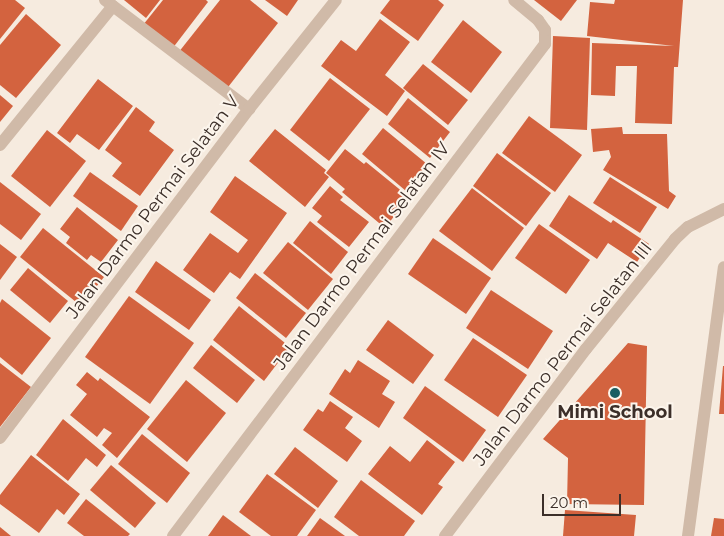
<!DOCTYPE html>
<html>
<head>
<meta charset="utf-8">
<style>
  body { margin:0 }
  #map { position:relative; width:724px; height:536px; overflow:hidden; background:#f6ebdf; font-family:Montserrat,sans-serif }
  div>[style] { position:absolute }
  [style*='--x'] { left:calc(var(--x)*1px); top:calc(var(--y)*1px); width:calc(var(--w)*1px); rotate:calc(var(--a)*1deg) }
  .building>* { inset:0; background:#d3633f }
  .minor>* { height:12px; margin:-6px; padding:0 6px; transform-origin:6px; border-radius:6px; background:#d0baa8 }
  .dots>* { width:14px; height:14px; translate:-50% -50%; box-sizing:border-box; border:2px solid #fcf5ec; border-radius:50% }
  span { translate:-50% -50%; white-space:nowrap; text-align:center; line-height:1.15; -webkit-text-stroke:4px #fcf5ec; paint-order:stroke }
  .street-label { font-size:18px; color:#3c2f29 }
  .poi-label { font-size:18px; color:#3c2f29; font-weight:700 }
  .scale { position:absolute; left:542px; top:494px; width:79px; height:22px; box-sizing:border-box; border:2px solid #3c2f29; border-top:0; padding-left:6px; font-size:15px; line-height:18px; white-space:nowrap; color:#3c2f29; -webkit-text-stroke:4px #fcf5ec; paint-order:stroke }
</style>
</head>
<body>
<div id="map">
  <div class="building">
    <i style="clip-path:polygon(0 0,15px 0,25px 8px,0 39px)"></i>
    <i style="clip-path:polygon(124px 0,160px 0,146px 18px)"></i>
    <i style="clip-path:polygon(163px 0,206px 0,208px 2px,172px 49px,143px 25px)"></i>
    <i style="clip-path:polygon(220px 0,250px 0,278px 23px,225px 91px,178px 53px)"></i>
    <i style="clip-path:polygon(265px 0,298px 0,287px 16px)"></i>
    <i style="clip-path:polygon(390px 0,438px 0,444px 5px,418px 41px,380px 13px)"></i>
    <i style="clip-path:polygon(534px 0,577px 0,561px 21px)"></i>
    <i style="clip-path:polygon(615px 0,683px 0,678px 67px,674px 67px,672px 124px,635px 123px,637px 66px,616px 66px,615px 96px,591px 95px,592px 43px,674px 46px,587px 36px,590px 2px,614px 4px)"></i>
    <i style="clip-path:polygon(26px 14px,61px 45px,16px 98px,0 85px,0 45px)"></i>
    <i style="clip-path:polygon(380px 19px,410px 42px,385px 75px,405px 91px,387px 116px,321px 66px,341px 40px,356px 51px)"></i>
    <i style="clip-path:polygon(463px 20px,502px 52px,471px 93px,431px 62px)"></i>
    <i style="clip-path:polygon(553px 36px,590px 38px,587px 130px,550px 128px)"></i>
    <i style="clip-path:polygon(423px 64px,468px 100px,448px 125px,403px 88px)"></i>
    <i style="clip-path:polygon(330px 78px,370px 109px,329px 161px,290px 130px)"></i>
    <i style="clip-path:polygon(98px 79px,133px 106px,99px 150px,77px 134px,70px 143px,57px 133px)"></i>
    <i style="clip-path:polygon(0 95px,13px 106px,0 122px)"></i>
    <i style="clip-path:polygon(408px 98px,450px 132px,430px 158px,388px 124px)"></i>
    <i style="clip-path:polygon(136px 107px,155px 122px,149px 131px,174px 150px,140px 196px,112px 176px,122px 163px,105px 150px)"></i>
    <i style="clip-path:polygon(529px 116px,582px 155px,555px 192px,502px 153px)"></i>
    <i style="clip-path:polygon(622px 127px,623px 134px,667px 134px,669px 191px,676px 196px,668px 209px,603px 170px,611px 157px,609px 150px,593px 152px,591px 129px)"></i>
    <i style="clip-path:polygon(383px 128px,427px 164px,406px 191px,362px 154px)"></i>
    <i style="clip-path:polygon(275px 129px,326px 170px,324px 173px,329px 177px,305px 207px,249px 161px)"></i>
    <i style="clip-path:polygon(47px 130px,86px 161px,50px 207px,11px 176px)"></i>
    <i style="clip-path:polygon(345px 149px,364px 164px,366px 162px,409px 197px,385px 228px,342px 192px,345px 189px,326px 173px)"></i>
    <i style="clip-path:polygon(497px 153px,551px 193px,526px 226px,473px 186px)"></i>
    <i style="clip-path:polygon(90px 172px,138px 206px,121px 231px,73px 196px)"></i>
    <i style="clip-path:polygon(235px 176px,287px 213px,240px 279px,230px 272px,214px 293px,183px 270px,210px 233px,238px 253px,248px 240px,210px 212px)"></i>
    <i style="clip-path:polygon(610px 177px,657px 207px,640px 233px,593px 203px)"></i>
    <i style="clip-path:polygon(0 182px,41px 214px,21px 240px,0 224px)"></i>
    <i style="clip-path:polygon(330px 186px,343px 197px,340px 200px,369px 222px,349px 247px,317px 222px,322px 216px,312px 208px)"></i>
    <i style="clip-path:polygon(472px 188px,524px 228px,492px 271px,439px 231px)"></i>
    <i style="clip-path:polygon(569px 195px,611px 223px,613px 220px,649px 244px,637px 262px,608px 243px,597px 259px,549px 226px)"></i>
    <i style="clip-path:polygon(77px 207px,118px 240px,101px 262px,91px 255px,87px 260px,66px 243px,70px 237px,60px 229px)"></i>
    <i style="clip-path:polygon(310px 221px,348px 252px,331px 274px,293px 243px)"></i>
    <i style="clip-path:polygon(539px 224px,590px 260px,566px 294px,515px 258px)"></i>
    <i style="clip-path:polygon(43px 228px,104px 277px,81px 306px,20px 257px)"></i>
    <i style="clip-path:polygon(433px 238px,491px 278px,466px 314px,408px 274px)"></i>
    <i style="clip-path:polygon(288px 242px,333px 279px,308px 310px,263px 273px)"></i>
    <i style="clip-path:polygon(0 244px,17px 257px,0 280px)"></i>
    <i style="clip-path:polygon(156px 261px,211px 300px,189px 330px,135px 292px)"></i>
    <i style="clip-path:polygon(28px 268px,68px 301px,50px 323px,10px 290px)"></i>
    <i style="clip-path:polygon(255px 273px,306px 313px,286px 338px,236px 298px)"></i>
    <i style="clip-path:polygon(491px 290px,553px 331px,528px 369px,466px 328px)"></i>
    <i style="clip-path:polygon(129px 296px,194px 343px,150px 404px,85px 357px)"></i>
    <i style="clip-path:polygon(2px 299px,51px 338px,22px 375px,0 357px,0 303px)"></i>
    <i style="clip-path:polygon(239px 306px,290px 347px,264px 381px,213px 340px)"></i>
    <i style="clip-path:polygon(388px 320px,434px 355px,413px 384px,366px 350px)"></i>
    <i style="clip-path:polygon(473px 338px,527px 375px,498px 417px,444px 380px)"></i>
    <i style="clip-path:polygon(628px 343px,647px 346px,644px 505px,567px 504px,568px 458px,543px 439px)"></i>
    <i style="clip-path:polygon(211px 345px,255px 380px,237px 403px,193px 368px)"></i>
    <i style="clip-path:polygon(358px 360px,390px 381px,382px 394px,395px 402px,379px 428px,329px 394px,345px 369px,350px 373px)"></i>
    <i style="clip-path:polygon(0 363px,31px 387px,0 427px)"></i>
    <i style="clip-path:polygon(723px 366px,724px 366px,724px 414px,719px 414px)"></i>
    <i style="clip-path:polygon(87px 372px,98px 381px,100px 378px,150px 417px,117px 458px,102px 445px,112px 433px,104px 428px,97px 437px,70px 415px,87px 394px,76px 385px)"></i>
    <i style="clip-path:polygon(186px 380px,226px 413px,187px 462px,147px 429px)"></i>
    <i style="clip-path:polygon(425px 386px,486px 430px,463px 462px,403px 418px)"></i>
    <i style="clip-path:polygon(330px 401px,353px 417px,345px 428px,362px 441px,347px 462px,303px 430px,318px 409px,323px 412px)"></i>
    <i style="clip-path:polygon(63px 419px,106px 455px,97px 467px,86px 458px,68px 481px,36px 455px)"></i>
    <i style="clip-path:polygon(142px 434px,190px 473px,167px 503px,118px 464px)"></i>
    <i style="clip-path:polygon(427px 440px,455px 462px,438px 484px,443px 487px,422px 515px,368px 474px,390px 446px,410px 462px)"></i>
    <i style="clip-path:polygon(295px 447px,338px 481px,318px 508px,274px 474px)"></i>
    <i style="clip-path:polygon(31px 455px,80px 494px,64px 515px,57px 509px,39px 533px,0 504px,0 495px)"></i>
    <i style="clip-path:polygon(111px 465px,156px 503px,135px 528px,90px 490px)"></i>
    <i style="clip-path:polygon(267px 474px,316px 510px,297px 536px,271px 536px,239px 512px)"></i>
    <i style="clip-path:polygon(361px 480px,415px 521px,404px 536px,359px 536px,334px 517px)"></i>
    <i style="clip-path:polygon(86px 499px,130px 534px,128px 536px,84px 536px,67px 523px)"></i>
    <i style="clip-path:polygon(565px 510px,636px 515px,634px 536px,563px 536px)"></i>
    <i style="clip-path:polygon(223px 515px,251px 536px,208px 536px)"></i>
    <i style="clip-path:polygon(320px 518px,345px 536px,307px 536px)"></i>
    <i style="clip-path:polygon(714px 518px,724px 519px,724px 536px,711px 536px)"></i>
    <i style="clip-path:polygon(0 527px,11px 536px,0 536px)"></i>
  </div>
  <div class="minor">
    <i style="--x:105;--y:0;--w:181;--a:37.1"></i>
    <i style="--x:0;--y:145;--w:179;--a:-50.9"></i>
    <i style="--x:0;--y:438;--w:413;--a:-52.9"></i>
    <i style="--x:249;--y:109;--w:139;--a:-51.4"></i>
    <i style="--x:173;--y:536;--w:617;--a:-52.91"></i>
    <i style="--x:545;--y:44;--w:14;--a:-90"></i>
    <i style="--x:545;--y:30;--w:12;--a:-125"></i>
    <i style="--x:538;--y:20;--w:31;--a:-140"></i>
    <i style="--x:445;--y:536;--w:234;--a:-53"></i>
    <i style="--x:586;--y:349;--w:141;--a:-51"></i>
    <i style="--x:675;--y:239;--w:18;--a:-43"></i>
    <i style="--x:688;--y:227;--w:40;--a:-26.6"></i>
    <i style="--x:688;--y:536;--w:271;--a:-82.4"></i>
  </div>
  <div class="dots">
    <i style="left:615px;top:393px;background:#195e63"></i>
  </div>
  <div class="street-label">
    <span style="left:153px;top:207px;rotate:-53deg">Jalan Darmo Permai Selatan V</span>
    <span style="left:362px;top:256px;rotate:-53deg">Jalan Darmo Permai Selatan IV</span>
    <span style="left:563px;top:354px;rotate:-52deg">Jalan Darmo Permai Selatan III</span>
  </div>
  <div class="poi-label">
    <span style="left:615px;top:412px">Mimi School</span>
  </div>
  <div class="scale">20 m</div>
</div>
</body>
</html>
